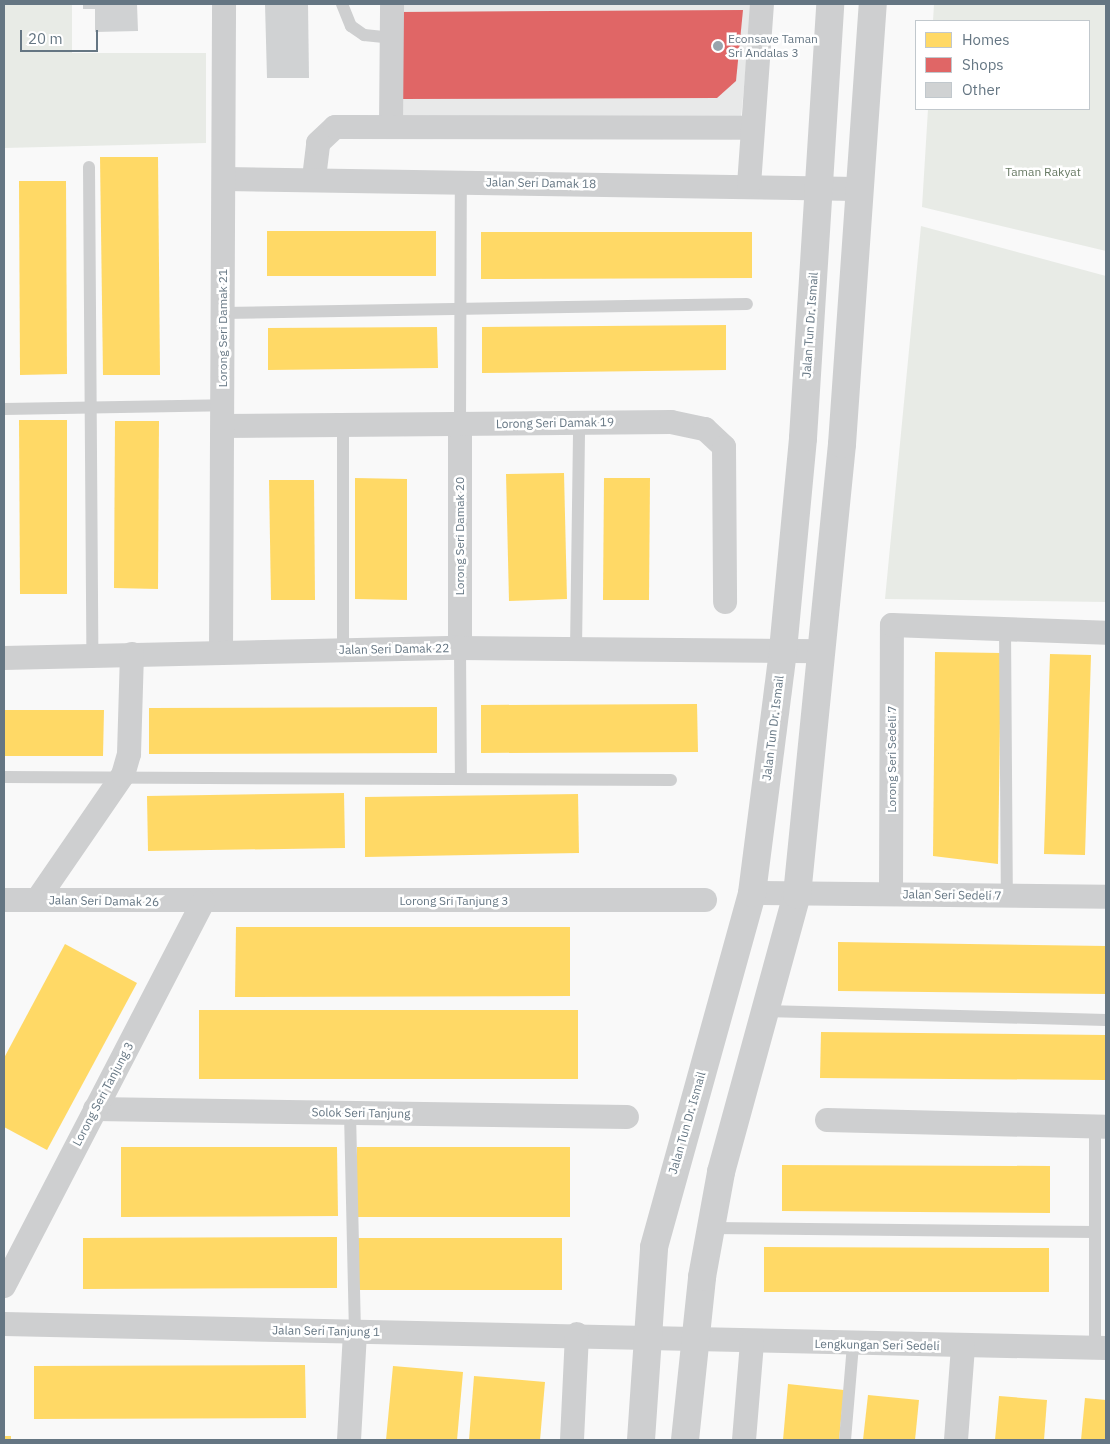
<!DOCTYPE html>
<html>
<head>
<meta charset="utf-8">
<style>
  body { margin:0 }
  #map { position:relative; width:1110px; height:1444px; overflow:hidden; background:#f9f9f9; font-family:"IBM Plex Sans",sans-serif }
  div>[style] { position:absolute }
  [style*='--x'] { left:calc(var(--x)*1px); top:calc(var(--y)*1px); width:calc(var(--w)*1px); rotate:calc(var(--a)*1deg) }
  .built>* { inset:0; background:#e8e9e9 }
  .green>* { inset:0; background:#e8ebe6 }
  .homes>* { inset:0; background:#ffd966 }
  .shops>* { inset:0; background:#e06666 }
  .building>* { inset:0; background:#d0d2d3 }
  .service>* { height:12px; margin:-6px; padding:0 6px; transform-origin:6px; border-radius:6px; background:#cecfd0 }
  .minor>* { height:24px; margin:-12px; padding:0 12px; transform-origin:12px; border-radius:12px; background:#cecfd0 }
  .tertiary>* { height:28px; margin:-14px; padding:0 14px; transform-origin:14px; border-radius:14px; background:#cecfd0 }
  .dots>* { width:14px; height:14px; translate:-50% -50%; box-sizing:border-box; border:2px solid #fff; border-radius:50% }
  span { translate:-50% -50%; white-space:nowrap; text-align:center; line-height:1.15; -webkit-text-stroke:5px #fff; paint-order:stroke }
  .poi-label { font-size:12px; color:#657683 }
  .left { translate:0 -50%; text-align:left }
  .park-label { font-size:12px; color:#687a64 }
  .street-label { font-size:12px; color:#657683 }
  .frame { position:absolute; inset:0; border:5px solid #657683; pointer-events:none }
  .legend { position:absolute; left:915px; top:20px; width:175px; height:90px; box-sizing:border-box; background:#fff; border:1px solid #c1c8cd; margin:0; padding:6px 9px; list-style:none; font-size:15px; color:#657683 }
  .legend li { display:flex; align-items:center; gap:10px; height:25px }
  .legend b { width:25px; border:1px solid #c1c8cd }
  .scale { position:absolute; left:20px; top:30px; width:78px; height:22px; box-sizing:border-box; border:2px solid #657683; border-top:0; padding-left:6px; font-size:15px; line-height:18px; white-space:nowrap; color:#657683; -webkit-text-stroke:4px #fff; paint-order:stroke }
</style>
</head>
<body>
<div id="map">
  <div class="built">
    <i style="clip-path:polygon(401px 4px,752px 4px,741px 118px,403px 117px)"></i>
  </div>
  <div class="green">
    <i style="clip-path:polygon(4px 4px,72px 4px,72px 53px,206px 53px,206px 143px,4px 148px)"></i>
    <i style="clip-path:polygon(934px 4px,1106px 4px,1106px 251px,922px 207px,928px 109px,1089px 109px,1089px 21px,933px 21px)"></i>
    <i style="clip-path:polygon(921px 226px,1106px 276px,1106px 602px,885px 599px)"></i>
  </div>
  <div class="homes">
    <i style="clip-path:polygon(100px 157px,158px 157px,160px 375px,103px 375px)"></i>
    <i style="clip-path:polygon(19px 181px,66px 181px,67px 374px,20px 375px)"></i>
    <i style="clip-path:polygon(267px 231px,436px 231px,436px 276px,267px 276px)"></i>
    <i style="clip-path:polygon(481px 232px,752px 232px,752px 278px,481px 279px)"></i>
    <i style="clip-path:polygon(726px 325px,726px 370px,482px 373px,482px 327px)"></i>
    <i style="clip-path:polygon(437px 327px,438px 368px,268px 370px,268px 328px)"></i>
    <i style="clip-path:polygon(19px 420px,67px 420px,67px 594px,20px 594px)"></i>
    <i style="clip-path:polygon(115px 421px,159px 421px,158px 589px,114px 588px)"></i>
    <i style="clip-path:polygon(564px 473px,567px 599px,509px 601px,506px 474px)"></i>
    <i style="clip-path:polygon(355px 478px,407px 479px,407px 600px,355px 599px)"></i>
    <i style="clip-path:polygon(604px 478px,650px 478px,649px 600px,603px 600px)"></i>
    <i style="clip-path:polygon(269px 480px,314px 480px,315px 600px,271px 600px)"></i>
    <i style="clip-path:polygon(935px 652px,1001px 653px,998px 864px,933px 856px)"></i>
    <i style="clip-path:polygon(1050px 654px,1091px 655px,1085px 855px,1044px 854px)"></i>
    <i style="clip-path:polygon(697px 704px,698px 752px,481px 753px,481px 705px)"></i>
    <i style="clip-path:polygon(437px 707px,437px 753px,149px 754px,149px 708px)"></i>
    <i style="clip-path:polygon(4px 710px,104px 710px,103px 756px,4px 756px)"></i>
    <i style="clip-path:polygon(344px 793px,345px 848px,148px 851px,147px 796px)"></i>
    <i style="clip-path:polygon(578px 794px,579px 853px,365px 857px,365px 797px)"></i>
    <i style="clip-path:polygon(236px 927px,570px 927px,570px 996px,235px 997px)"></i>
    <i style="clip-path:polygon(838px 942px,1106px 946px,1106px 994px,838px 991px)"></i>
    <i style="clip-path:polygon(65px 944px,137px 983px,47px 1150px,4px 1127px,4px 1058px)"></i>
    <i style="clip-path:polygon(199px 1010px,578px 1010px,578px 1079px,199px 1079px)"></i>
    <i style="clip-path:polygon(821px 1032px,1106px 1035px,1106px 1080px,820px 1078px)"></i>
    <i style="clip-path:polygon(121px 1147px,337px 1147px,338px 1216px,121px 1217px)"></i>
    <i style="clip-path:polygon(357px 1147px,570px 1147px,570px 1217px,357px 1217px)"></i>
    <i style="clip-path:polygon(782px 1165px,1050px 1166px,1050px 1213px,782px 1211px)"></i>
    <i style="clip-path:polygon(337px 1237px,337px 1288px,83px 1289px,83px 1238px)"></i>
    <i style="clip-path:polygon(353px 1238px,562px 1238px,562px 1290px,353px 1290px)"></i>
    <i style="clip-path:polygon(764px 1247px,1049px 1248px,1049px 1292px,764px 1292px)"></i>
    <i style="clip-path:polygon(305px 1365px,306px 1418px,34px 1419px,34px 1366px)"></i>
    <i style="clip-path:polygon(393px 1366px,463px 1372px,457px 1440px,386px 1440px)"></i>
    <i style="clip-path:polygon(474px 1376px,545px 1382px,540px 1440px,469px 1440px)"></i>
    <i style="clip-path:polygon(788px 1384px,844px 1390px,839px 1440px,783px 1440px)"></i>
    <i style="clip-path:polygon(868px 1395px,919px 1400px,915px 1440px,863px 1440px)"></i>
    <i style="clip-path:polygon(999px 1396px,1047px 1400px,1044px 1440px,995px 1440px)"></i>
    <i style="clip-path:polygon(1085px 1398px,1106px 1400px,1106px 1440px,1081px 1440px)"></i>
    <i style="clip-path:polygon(4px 1436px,11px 1436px,11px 1440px,4px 1440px)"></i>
  </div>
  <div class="shops">
    <i style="clip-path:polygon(743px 10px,736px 81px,717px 98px,399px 99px,399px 12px)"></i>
  </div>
  <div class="building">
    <i style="clip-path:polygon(83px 4px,137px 4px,138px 31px,95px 32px,95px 9px,83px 9px)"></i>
    <i style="clip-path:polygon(265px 4px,308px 4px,309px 78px,267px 78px)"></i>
  </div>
  <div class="service">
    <i style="--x:342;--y:4;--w:24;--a:68"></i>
    <i style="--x:351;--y:26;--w:16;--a:35"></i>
    <i style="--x:364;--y:35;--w:27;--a:6"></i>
    <i style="--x:89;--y:167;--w:489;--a:89.6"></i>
    <i style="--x:222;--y:313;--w:525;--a:-0.98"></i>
    <i style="--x:4;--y:409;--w:219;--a:-1"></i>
    <i style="--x:460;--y:424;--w:242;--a:-89.8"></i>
    <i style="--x:343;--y:425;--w:225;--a:90"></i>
    <i style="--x:1005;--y:629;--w:267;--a:89.6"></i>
    <i style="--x:460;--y:648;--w:131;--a:89.6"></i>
    <i style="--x:576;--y:649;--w:226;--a:-89.2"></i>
    <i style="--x:4;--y:777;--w:667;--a:0.26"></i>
    <i style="--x:765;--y:1011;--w:341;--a:1.5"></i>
    <i style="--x:350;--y:1113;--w:219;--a:88.7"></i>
    <i style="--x:1095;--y:1127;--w:221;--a:90"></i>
    <i style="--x:711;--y:1228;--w:384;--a:0.6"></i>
    <i style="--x:845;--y:1440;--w:95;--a:-85.2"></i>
  </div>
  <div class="minor">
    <i style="--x:391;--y:126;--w:122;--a:-89.5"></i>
    <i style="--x:314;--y:178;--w:35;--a:-83"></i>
    <i style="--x:318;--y:143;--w:23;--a:-43"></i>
    <i style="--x:335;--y:127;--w:416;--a:0.1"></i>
    <i style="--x:225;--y:179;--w:632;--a:0.91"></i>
    <i style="--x:749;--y:185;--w:181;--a:-85.9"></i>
    <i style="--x:460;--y:424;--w:224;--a:90"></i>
    <i style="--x:223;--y:426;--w:448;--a:-0.5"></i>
    <i style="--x:671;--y:422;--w:35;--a:12"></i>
    <i style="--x:705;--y:429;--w:26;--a:43"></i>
    <i style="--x:724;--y:447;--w:155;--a:89.6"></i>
    <i style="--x:221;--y:652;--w:648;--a:-89.73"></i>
    <i style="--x:4;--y:658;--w:456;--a:-1.3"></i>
    <i style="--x:460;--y:648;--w:363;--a:0.5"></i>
    <i style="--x:752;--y:893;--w:354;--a:0.6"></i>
    <i style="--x:891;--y:894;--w:269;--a:-89.8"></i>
    <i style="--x:892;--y:625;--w:214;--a:2.1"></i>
    <i style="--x:4;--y:900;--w:701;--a:0"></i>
    <i style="--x:37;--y:900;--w:152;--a:-55.5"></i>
    <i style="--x:123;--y:775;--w:22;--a:-74"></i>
    <i style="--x:129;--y:754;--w:100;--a:-88.3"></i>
    <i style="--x:95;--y:1109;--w:532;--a:0.86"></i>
    <i style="--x:827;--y:1120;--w:279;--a:1.4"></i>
    <i style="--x:4;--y:1286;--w:433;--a:-62.6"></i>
    <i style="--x:4;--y:1324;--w:1102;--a:1.25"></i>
    <i style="--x:349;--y:1440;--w:108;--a:-86.8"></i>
    <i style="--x:572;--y:1440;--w:106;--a:-87.3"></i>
    <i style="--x:744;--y:1440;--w:98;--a:-85.3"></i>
    <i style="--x:956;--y:1440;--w:94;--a:-85.7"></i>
  </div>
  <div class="tertiary">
    <i style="--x:641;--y:1440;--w:193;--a:-86.1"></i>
    <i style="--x:654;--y:1247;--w:367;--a:-74.5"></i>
    <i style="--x:752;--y:893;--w:245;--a:-82.7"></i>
    <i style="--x:783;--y:650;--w:213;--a:-84.6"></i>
    <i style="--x:803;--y:438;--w:435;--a:-86.4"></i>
    <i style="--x:685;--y:1440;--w:164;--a:-84"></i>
    <i style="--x:702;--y:1277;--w:107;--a:-79.7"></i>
    <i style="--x:721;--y:1172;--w:287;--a:-74.7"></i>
    <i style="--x:797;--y:895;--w:453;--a:-84.3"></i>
    <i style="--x:842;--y:444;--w:441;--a:-86"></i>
  </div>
  <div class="dots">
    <i style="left:718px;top:46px;background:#99a4ac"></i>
  </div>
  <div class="poi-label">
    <span class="left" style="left:728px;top:46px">Econsave Taman<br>Sri Andalas 3</span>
  </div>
  <div class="park-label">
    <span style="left:1043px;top:172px">Taman Rakyat</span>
  </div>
  <div class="street-label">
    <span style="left:541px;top:183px;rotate:1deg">Jalan Seri Damak 18</span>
    <span style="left:810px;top:325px;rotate:-86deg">Jalan Tun Dr. Ismail</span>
    <span style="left:223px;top:328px;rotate:-90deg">Lorong Seri Damak 21</span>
    <span style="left:555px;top:423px;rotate:-1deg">Lorong Seri Damak 19</span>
    <span style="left:460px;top:536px;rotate:-90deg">Lorong Seri Damak 20</span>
    <span style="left:394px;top:649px;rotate:-1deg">Jalan Seri Damak 22</span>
    <span style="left:773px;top:728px;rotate:-83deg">Jalan Tun Dr. Ismail</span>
    <span style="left:892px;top:759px;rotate:-90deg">Lorong Seri Sedeli 7</span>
    <span style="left:952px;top:895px;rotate:1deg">Jalan Seri Sedeli 7</span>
    <span style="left:104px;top:901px;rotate:1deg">Jalan Seri Damak 26</span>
    <span style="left:454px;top:901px">Lorong Sri Tanjung 3</span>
    <span style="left:103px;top:1094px;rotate:-62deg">Lorong Seri Tanjung 3</span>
    <span style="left:361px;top:1113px;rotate:1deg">Solok Seri Tanjung</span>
    <span style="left:687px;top:1123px;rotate:-74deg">Jalan Tun Dr. Ismail</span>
    <span style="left:326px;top:1331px;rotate:1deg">Jalan Seri Tanjung 1</span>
    <span style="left:877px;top:1345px;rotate:1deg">Lengkungan Seri Sedeli</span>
  </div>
  <div class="frame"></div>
  <ul class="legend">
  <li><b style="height:14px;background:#ffd966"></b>Homes</li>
  <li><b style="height:14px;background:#e06666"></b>Shops</li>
  <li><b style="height:14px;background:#d0d2d3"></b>Other</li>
  </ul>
  <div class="scale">20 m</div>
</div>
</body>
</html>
